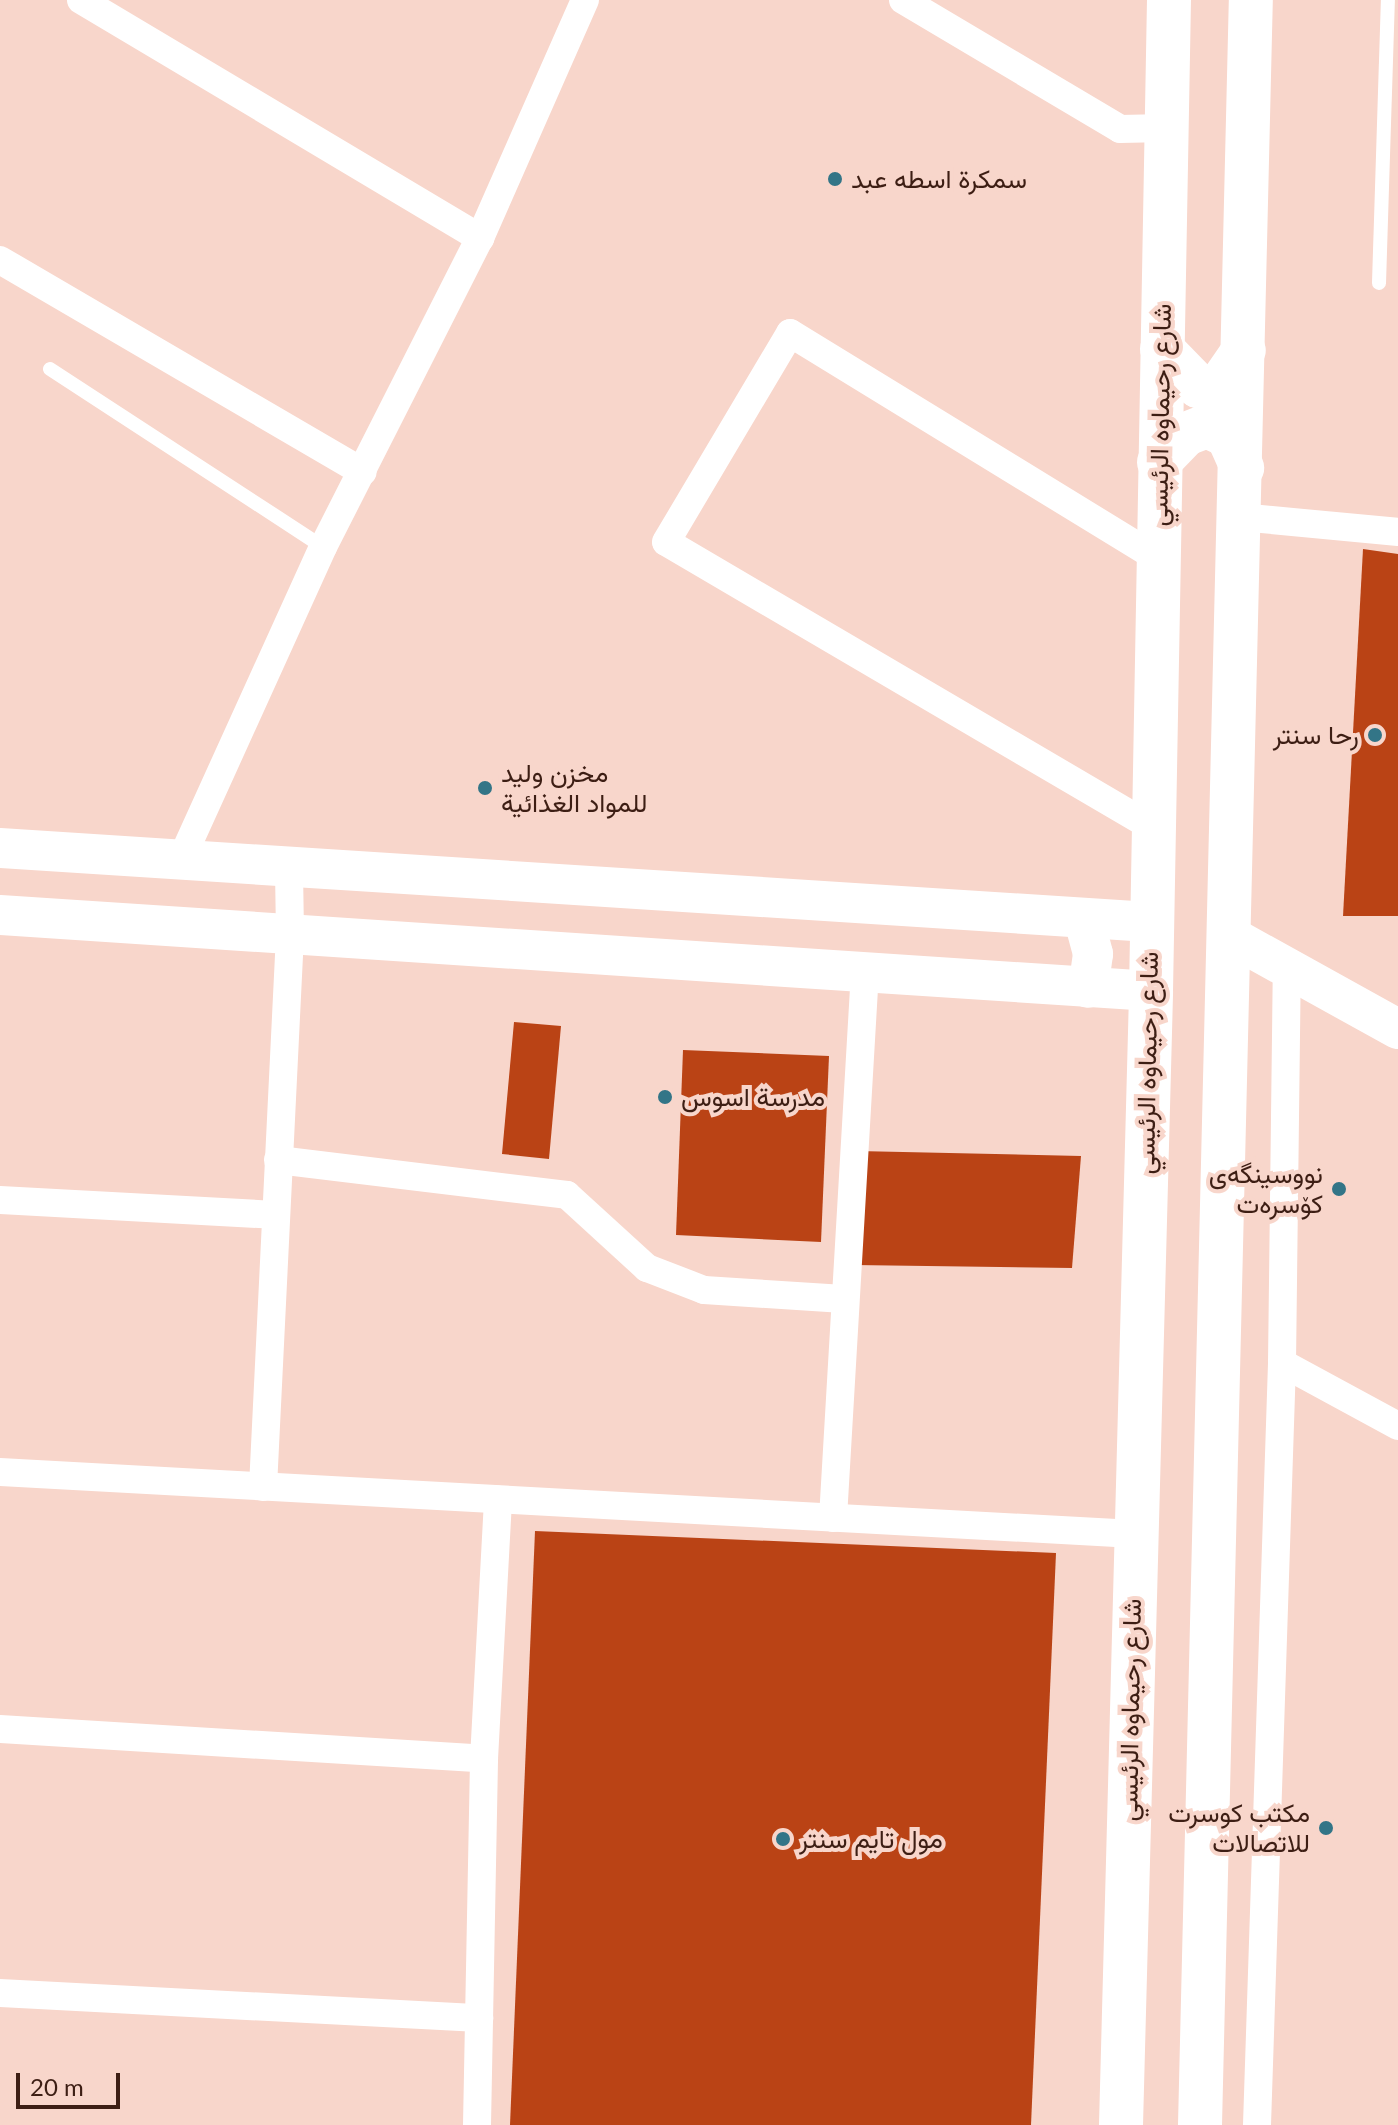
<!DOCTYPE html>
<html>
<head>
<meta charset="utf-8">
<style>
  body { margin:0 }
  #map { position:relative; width:1398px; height:2125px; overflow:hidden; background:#f8d6cb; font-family:Lato,Vazirmatn,sans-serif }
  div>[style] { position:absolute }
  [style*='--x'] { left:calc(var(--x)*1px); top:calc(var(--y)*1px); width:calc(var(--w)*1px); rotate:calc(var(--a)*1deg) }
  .building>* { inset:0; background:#ba4315 }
  .lane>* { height:14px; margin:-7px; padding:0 7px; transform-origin:7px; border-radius:7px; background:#fff }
  .street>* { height:28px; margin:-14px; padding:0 14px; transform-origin:14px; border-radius:14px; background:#fff }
  .secondary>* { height:40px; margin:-20px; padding:0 20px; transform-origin:20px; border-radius:20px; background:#fff }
  .primary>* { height:44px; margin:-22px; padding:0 22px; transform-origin:22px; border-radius:22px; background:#fff }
  .dots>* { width:22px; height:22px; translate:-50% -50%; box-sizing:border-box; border:4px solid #f8d6cb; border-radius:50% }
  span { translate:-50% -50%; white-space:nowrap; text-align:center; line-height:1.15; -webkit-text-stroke:8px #f8d6cb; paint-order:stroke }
  .poi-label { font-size:26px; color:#3d1e14 }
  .left { translate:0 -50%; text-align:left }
  .right { translate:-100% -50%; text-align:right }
  .street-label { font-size:26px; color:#3d1e14 }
  .scale { position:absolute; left:16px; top:2073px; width:104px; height:36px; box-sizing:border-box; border:4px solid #3d1e14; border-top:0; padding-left:10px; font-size:24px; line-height:28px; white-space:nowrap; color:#3d1e14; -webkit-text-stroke:6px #f8d6cb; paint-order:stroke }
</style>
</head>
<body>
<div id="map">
  <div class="building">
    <i style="clip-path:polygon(1363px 549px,1398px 554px,1398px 916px,1343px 916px)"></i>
    <i style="clip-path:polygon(514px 1022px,561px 1026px,549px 1159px,502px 1154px)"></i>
    <i style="clip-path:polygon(683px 1050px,829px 1056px,821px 1242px,676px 1235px)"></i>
    <i style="clip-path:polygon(857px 1151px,1081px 1156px,1072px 1268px,854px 1265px)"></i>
    <i style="clip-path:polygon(535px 1531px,1056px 1553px,1031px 2125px,510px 2125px)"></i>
  </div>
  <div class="lane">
    <i style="--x:1379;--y:283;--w:283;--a:-88.2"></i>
    <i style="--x:50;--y:369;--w:326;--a:33.1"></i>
  </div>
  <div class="street">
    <i style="--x:81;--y:0;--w:465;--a:30.8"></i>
    <i style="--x:903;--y:0;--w:252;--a:30.7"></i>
    <i style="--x:1120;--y:129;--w:46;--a:-1.2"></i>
    <i style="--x:0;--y:260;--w:420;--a:30.3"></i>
    <i style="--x:1240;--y:517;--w:159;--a:5.4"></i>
    <i style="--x:1152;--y:827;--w:563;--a:-149.61"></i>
    <i style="--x:666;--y:542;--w:243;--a:-59.3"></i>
    <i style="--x:790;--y:333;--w:430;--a:31.5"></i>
    <i style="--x:181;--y:860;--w:344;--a:-65.6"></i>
    <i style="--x:323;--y:547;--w:347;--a:-63.1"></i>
    <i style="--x:480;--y:238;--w:260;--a:-66.2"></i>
    <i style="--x:278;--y:1160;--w:291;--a:6.9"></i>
    <i style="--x:567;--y:1195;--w:108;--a:42.4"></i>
    <i style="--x:647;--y:1268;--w:61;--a:21.1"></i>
    <i style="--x:704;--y:1290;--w:140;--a:3.7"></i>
    <i style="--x:0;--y:1200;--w:275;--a:3.1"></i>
    <i style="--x:1282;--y:1363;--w:132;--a:28.5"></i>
    <i style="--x:0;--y:1472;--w:1136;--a:3.13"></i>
    <i style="--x:263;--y:1487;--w:554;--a:-87.2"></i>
    <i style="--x:290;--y:934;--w:67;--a:-90.9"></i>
    <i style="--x:833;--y:1518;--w:547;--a:-86.65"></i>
    <i style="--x:0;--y:1729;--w:485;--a:3.5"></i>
    <i style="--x:0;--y:1993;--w:480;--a:3"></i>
    <i style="--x:477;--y:2125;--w:366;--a:-88.9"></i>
    <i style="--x:484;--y:1759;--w:260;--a:-86.9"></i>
    <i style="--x:1257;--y:2125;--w:762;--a:-88.12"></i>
    <i style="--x:1282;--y:1363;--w:395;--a:-89.3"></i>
  </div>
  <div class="secondary">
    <i style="--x:0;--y:848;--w:1152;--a:3.68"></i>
    <i style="--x:0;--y:915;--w:1154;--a:3.78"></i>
    <i style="--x:1084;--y:920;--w:35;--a:75"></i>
    <i style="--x:1093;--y:954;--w:34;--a:98"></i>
    <i style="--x:1230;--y:936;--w:192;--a:29"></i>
  </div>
  <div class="primary">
    <i style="--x:1162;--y:349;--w:52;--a:45.8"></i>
    <i style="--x:1198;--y:386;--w:19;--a:9"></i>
    <i style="--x:1217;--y:389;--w:47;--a:-55.3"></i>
    <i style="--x:1159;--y:462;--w:39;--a:-46"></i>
    <i style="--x:1186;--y:434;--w:22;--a:-21"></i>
    <i style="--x:1207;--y:426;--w:23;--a:25"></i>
    <i style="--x:1228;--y:436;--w:35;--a:66"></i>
    <i style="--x:1121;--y:2125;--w:1134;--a:-88.48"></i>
    <i style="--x:1151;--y:991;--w:991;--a:-88.96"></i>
    <i style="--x:1200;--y:2125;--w:2126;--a:-88.63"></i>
  </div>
  <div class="dots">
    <i style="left:835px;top:179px;background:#337587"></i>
    <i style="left:1375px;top:735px;background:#337587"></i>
    <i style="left:485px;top:788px;background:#337587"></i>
    <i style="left:665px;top:1097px;background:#337587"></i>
    <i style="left:1339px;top:1189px;background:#337587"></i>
    <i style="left:1326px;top:1828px;background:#337587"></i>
    <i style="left:783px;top:1839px;background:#337587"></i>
  </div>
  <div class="poi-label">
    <span class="left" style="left:851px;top:179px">سمكرة اسطه عبد</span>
    <span class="right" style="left:1359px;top:735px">رحا سنتر</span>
    <span class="left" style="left:501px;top:788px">مخزن وليد<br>للمواد الغذائية</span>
    <span class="left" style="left:681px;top:1097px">مدرسة اسوس</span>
    <span class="right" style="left:1323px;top:1189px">نووسینگەی<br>کۆسرەت</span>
    <span class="right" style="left:1310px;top:1828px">مكتب كوسرت<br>للاتصالات</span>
    <span class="left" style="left:799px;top:1839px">مول تايم سنتر</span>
  </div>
  <div class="street-label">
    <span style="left:1160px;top:415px;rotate:-89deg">شارع رحيماوه الرئيسي</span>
    <span style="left:1147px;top:1063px;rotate:-89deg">شارع رحيماوه الرئيسي</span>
    <span style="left:1130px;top:1710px;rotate:-89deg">شارع رحيماوه الرئيسي</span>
  </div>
  <div class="scale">20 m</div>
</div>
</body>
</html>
